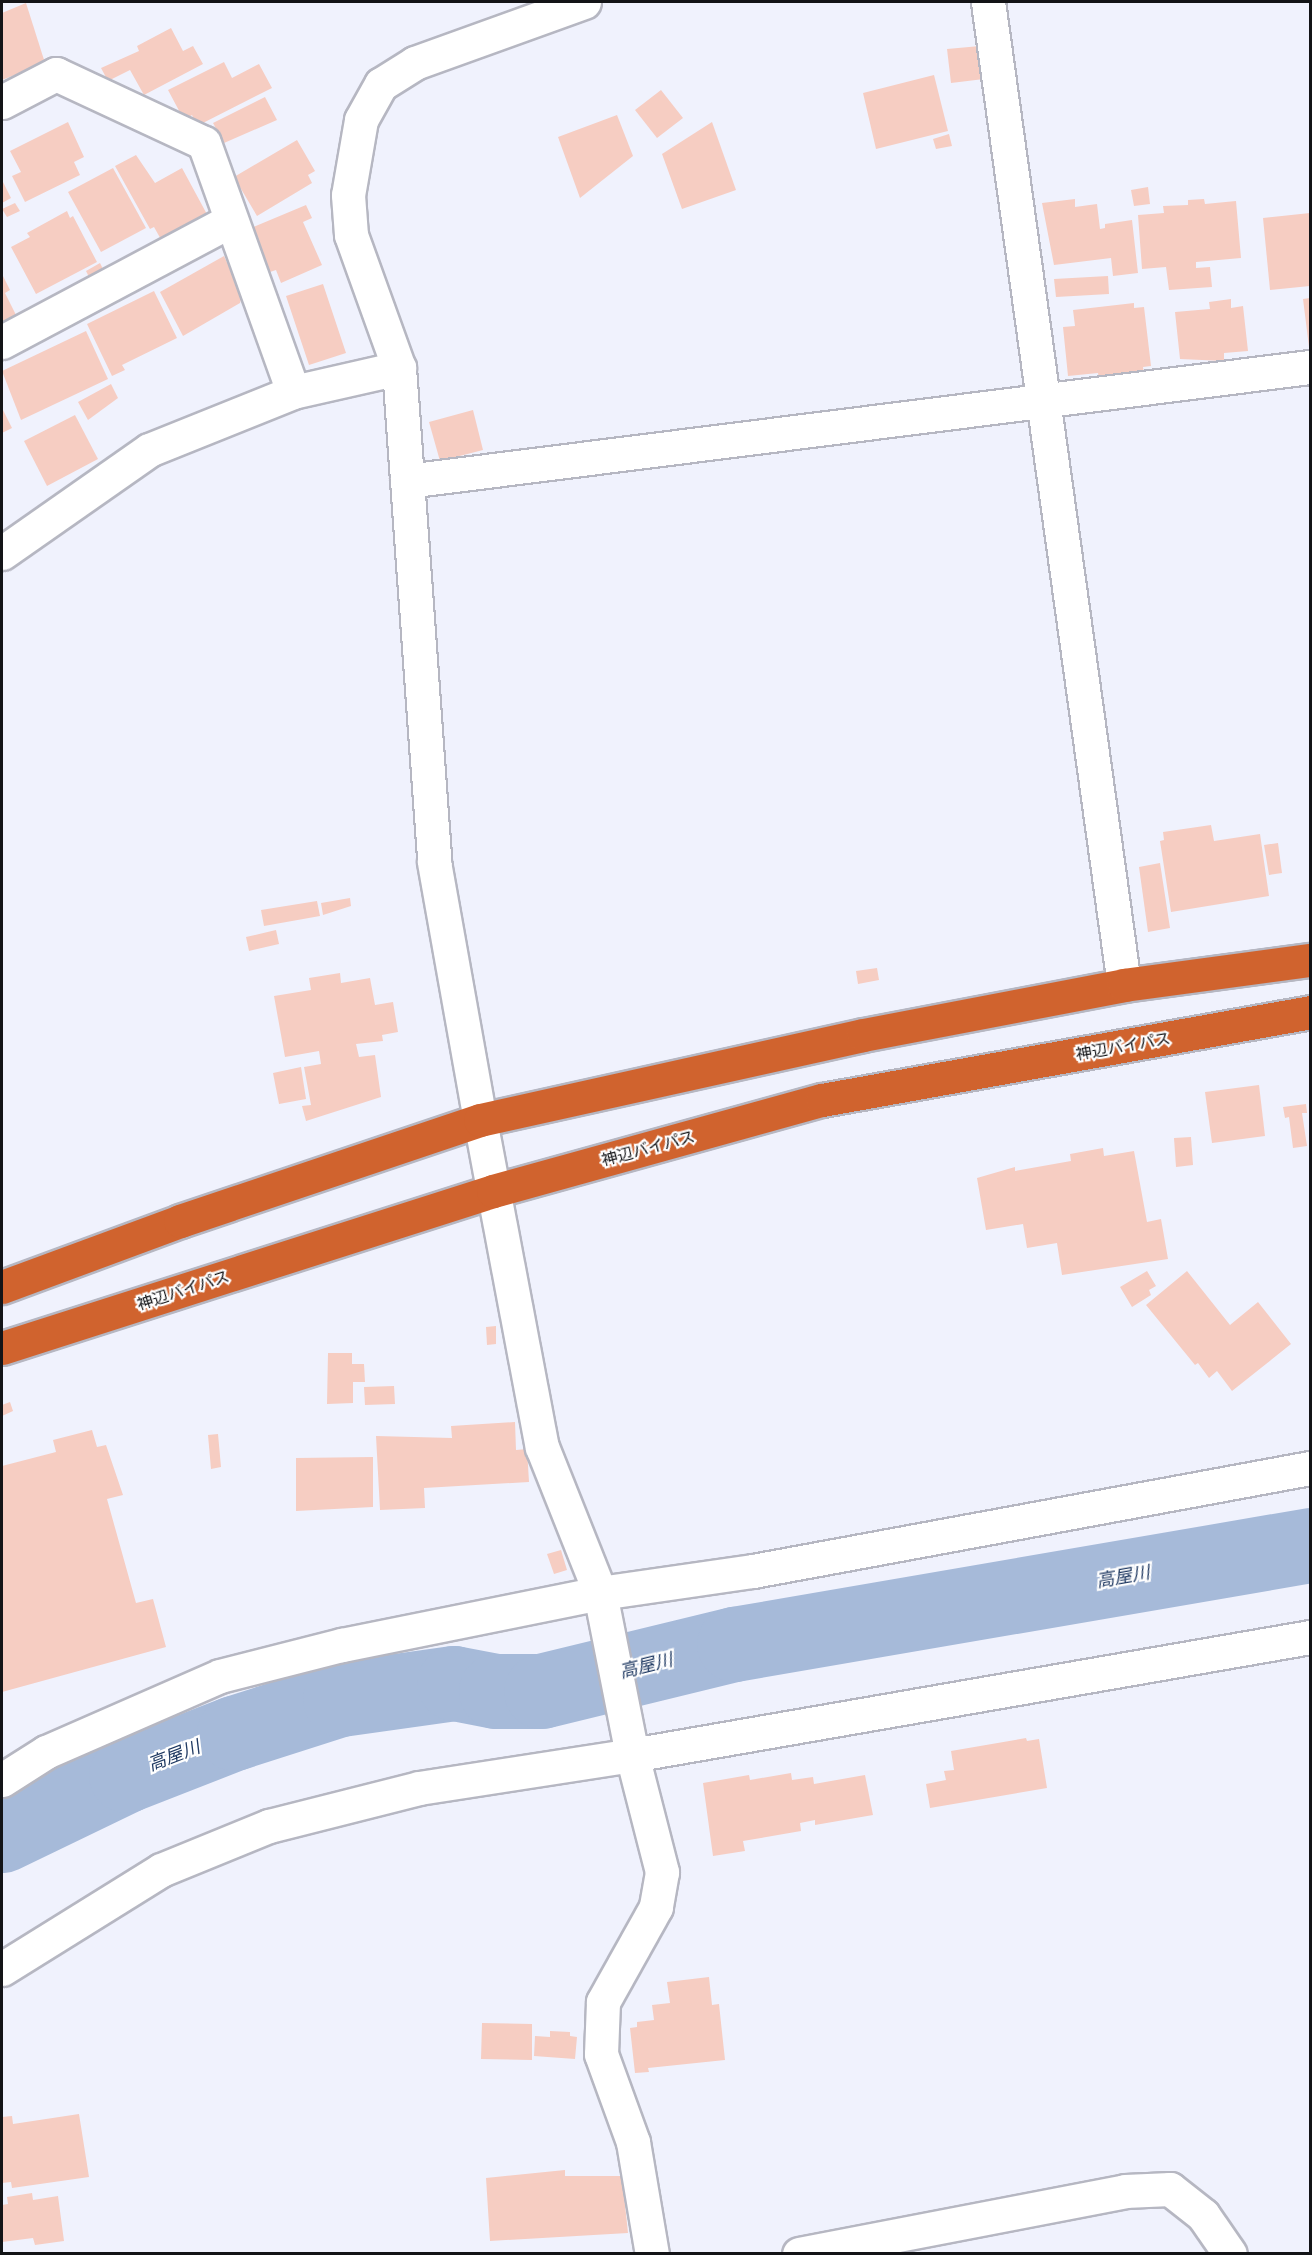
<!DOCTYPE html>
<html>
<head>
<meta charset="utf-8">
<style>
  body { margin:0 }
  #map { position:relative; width:1312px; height:2255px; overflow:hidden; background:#f0f2fd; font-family:"Titillium Web","Noto Sans JP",sans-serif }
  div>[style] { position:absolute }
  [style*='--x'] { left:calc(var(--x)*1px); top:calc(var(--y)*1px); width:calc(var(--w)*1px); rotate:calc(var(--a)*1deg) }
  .river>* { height:75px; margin:-37.5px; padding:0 37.5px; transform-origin:37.5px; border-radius:37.5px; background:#a6bad9 }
  .building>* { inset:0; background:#f6cdc2 }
  .roads { filter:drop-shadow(2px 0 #b6b7c2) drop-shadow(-2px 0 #b6b7c2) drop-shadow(0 2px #b6b7c2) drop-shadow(0 -2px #b6b7c2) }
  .street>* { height:33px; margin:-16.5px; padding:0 16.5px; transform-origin:16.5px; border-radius:16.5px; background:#fff }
  .highway>* { height:33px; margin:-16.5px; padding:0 16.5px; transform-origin:16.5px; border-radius:16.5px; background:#d0632e }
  span { translate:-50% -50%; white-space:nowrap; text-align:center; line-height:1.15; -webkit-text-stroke:4.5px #fff; paint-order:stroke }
  .street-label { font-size:16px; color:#131417 }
  .water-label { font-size:18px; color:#1f3962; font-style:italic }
  .frame { position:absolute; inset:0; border:3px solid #131417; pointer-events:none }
</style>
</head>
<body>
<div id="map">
  <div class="river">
    <i style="--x:2;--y:1835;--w:138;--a:-25.8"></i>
    <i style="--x:126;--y:1775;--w:116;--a:-21.3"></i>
    <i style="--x:234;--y:1733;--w:111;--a:-17.8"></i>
    <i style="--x:340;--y:1699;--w:115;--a:-8"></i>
    <i style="--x:454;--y:1683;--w:43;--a:10.8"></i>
    <i style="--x:496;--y:1691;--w:45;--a:0"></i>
    <i style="--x:541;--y:1691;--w:199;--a:-13.7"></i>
    <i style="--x:734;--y:1644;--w:584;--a:-9.75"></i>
  </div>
  <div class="building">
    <i style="clip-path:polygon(26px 3px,45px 63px,2px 80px,2px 13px)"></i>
    <i style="clip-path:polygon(171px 28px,183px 51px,193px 46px,203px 64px,144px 95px,130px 70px,108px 81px,101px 68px,139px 51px,137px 46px)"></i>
    <i style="clip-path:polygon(980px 46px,984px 79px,951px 83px,947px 49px)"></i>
    <i style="clip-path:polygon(224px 62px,232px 78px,259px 64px,272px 88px,197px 126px,192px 115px,184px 120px,168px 90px)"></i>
    <i style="clip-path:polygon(934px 75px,948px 131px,876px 149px,863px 93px)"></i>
    <i style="clip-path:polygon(661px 90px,683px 118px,657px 138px,635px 110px)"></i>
    <i style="clip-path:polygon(265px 97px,277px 120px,224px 143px,213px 123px)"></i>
    <i style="clip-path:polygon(617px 115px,633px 156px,580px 198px,558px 137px)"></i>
    <i style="clip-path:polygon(68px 122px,84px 157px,74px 162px,80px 175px,25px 202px,12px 176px,21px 172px,10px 151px)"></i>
    <i style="clip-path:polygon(712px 122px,736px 190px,682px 209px,662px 154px)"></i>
    <i style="clip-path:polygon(949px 134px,952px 146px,936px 149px,933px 139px)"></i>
    <i style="clip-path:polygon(297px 140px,315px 171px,308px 175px,312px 183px,257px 216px,234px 177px)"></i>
    <i style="clip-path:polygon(136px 155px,155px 183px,182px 168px,209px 218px,163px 243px,154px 227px,150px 229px,115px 166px)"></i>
    <i style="clip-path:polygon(113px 168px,146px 228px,101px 252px,68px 192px)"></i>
    <i style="clip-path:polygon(2px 180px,11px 198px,2px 203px)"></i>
    <i style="clip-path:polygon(1148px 187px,1150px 204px,1134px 206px,1131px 190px)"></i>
    <i style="clip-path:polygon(1075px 199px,1075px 207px,1097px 204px,1100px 229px,1105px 228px,1105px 224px,1132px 220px,1138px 273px,1113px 276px,1111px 258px,1054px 265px,1042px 203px)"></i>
    <i style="clip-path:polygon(1204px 199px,1205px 204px,1236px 201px,1241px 258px,1196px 262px,1196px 268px,1210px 267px,1212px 287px,1169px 290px,1166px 267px,1142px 269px,1138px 215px,1164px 213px,1163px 206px,1188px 205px,1188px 200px)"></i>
    <i style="clip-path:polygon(15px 203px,20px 211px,7px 217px,2px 209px)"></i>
    <i style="clip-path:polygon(306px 205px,312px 218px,303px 222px,322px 265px,281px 283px,276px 270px,270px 272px,251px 228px)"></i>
    <i style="clip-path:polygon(67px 211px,70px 218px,73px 216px,97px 262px,36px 294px,11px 247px,30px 237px,27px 233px)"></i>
    <i style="clip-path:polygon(1310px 213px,1310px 286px,1270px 290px,1263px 218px)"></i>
    <i style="clip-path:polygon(224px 256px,242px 295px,240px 303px,183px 336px,160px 292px)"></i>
    <i style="clip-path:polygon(100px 263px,106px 275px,92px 283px,86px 271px)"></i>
    <i style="clip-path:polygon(2px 274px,10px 290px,5px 293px,18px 319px,2px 327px)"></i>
    <i style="clip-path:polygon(1108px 276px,1109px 294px,1056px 297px,1054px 279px)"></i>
    <i style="clip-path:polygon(323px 284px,346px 353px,309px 365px,286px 296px)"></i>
    <i style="clip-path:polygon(154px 291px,177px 338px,122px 365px,125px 370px,112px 376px,87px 324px)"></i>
    <i style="clip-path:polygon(1310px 298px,1310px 347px,1309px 347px,1303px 299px)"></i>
    <i style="clip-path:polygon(1231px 299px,1231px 308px,1243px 306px,1248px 351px,1224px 353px,1224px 361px,1180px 359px,1175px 312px,1210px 309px,1209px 302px)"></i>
    <i style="clip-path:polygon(1134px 303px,1134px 308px,1144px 307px,1151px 366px,1143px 367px,1144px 374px,1099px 379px,1098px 373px,1068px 376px,1063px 327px,1075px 326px,1073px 310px)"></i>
    <i style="clip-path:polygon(86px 331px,108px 379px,21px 420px,2px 371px)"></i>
    <i style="clip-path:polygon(111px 384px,118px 398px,88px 420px,78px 402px)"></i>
    <i style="clip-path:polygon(2px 408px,12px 428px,2px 433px)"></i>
    <i style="clip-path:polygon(473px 410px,483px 450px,440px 461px,429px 422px)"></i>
    <i style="clip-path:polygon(75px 415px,98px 459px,47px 486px,24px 441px)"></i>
    <i style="clip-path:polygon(1211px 825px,1214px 841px,1260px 834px,1269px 896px,1171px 912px,1160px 841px,1164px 840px,1163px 832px)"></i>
    <i style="clip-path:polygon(1278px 843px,1282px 873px,1269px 875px,1264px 845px)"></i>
    <i style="clip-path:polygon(1160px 863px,1170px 928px,1148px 932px,1139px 867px)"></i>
    <i style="clip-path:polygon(350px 898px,351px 906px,323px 915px,321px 903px)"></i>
    <i style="clip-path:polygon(317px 901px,320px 916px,264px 926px,261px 910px)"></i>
    <i style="clip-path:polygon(276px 930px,279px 944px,249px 951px,246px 937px)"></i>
    <i style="clip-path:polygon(877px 968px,879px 980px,858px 984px,856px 971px)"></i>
    <i style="clip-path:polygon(340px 973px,341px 983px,370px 978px,375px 1005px,393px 1002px,398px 1032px,382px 1035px,383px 1041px,356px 1044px,359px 1057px,375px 1055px,381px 1097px,306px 1121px,302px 1106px,311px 1105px,304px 1067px,321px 1064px,319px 1051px,285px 1057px,274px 996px,311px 990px,309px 978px)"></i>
    <i style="clip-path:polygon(301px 1067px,306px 1099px,279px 1104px,273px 1073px)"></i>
    <i style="clip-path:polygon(1259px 1085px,1265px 1136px,1212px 1143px,1205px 1092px)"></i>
    <i style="clip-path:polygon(1306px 1104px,1307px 1113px,1302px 1113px,1307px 1146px,1293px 1148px,1289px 1117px,1285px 1118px,1283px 1107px)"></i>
    <i style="clip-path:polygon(1191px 1137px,1193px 1165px,1176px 1167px,1174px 1138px)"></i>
    <i style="clip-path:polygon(1103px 1148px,1104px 1156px,1134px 1151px,1147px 1222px,1161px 1219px,1168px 1259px,1062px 1275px,1057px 1243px,1027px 1248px,1023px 1224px,986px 1230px,977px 1178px,1015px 1167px,1015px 1171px,1071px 1161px,1070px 1154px)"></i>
    <i style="clip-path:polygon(1147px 1271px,1156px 1286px,1149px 1290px,1151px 1295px,1132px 1307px,1120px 1287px)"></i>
    <i style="clip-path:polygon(1187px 1271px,1230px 1325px,1258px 1302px,1291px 1344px,1232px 1391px,1217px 1371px,1209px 1378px,1198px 1363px,1195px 1365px,1146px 1305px)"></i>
    <i style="clip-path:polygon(496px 1326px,496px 1344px,487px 1345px,486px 1327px)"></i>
    <i style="clip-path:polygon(328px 1353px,352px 1353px,352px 1364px,364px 1364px,365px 1382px,353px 1382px,353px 1403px,327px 1404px)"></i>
    <i style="clip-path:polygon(394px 1386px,395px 1404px,365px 1405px,364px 1387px)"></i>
    <i style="clip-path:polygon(10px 1402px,13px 1411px,2px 1416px,2px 1405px)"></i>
    <i style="clip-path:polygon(515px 1422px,516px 1450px,527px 1449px,529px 1482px,424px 1488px,425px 1508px,380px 1510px,376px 1436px,452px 1438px,451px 1426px)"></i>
    <i style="clip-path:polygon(92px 1430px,97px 1447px,106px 1445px,123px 1495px,107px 1499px,136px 1603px,153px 1599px,166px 1647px,2px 1692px,2px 1466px,56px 1452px,53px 1440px)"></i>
    <i style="clip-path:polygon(218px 1434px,221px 1467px,211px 1469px,208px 1435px)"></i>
    <i style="clip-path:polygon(373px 1457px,373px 1507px,296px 1511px,296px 1458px)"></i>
    <i style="clip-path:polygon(561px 1550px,567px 1570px,554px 1574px,547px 1554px)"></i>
    <i style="clip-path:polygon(1026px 1738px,1027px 1741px,1039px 1739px,1047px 1788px,930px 1808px,926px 1784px,946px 1780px,944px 1771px,954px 1770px,951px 1751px)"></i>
    <i style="clip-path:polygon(791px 1773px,792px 1780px,813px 1777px,814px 1784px,865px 1775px,873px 1815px,815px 1825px,815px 1820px,800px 1823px,801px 1831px,743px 1841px,745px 1851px,713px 1856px,703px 1783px,749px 1775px,750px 1780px)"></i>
    <i style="clip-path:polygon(709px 1977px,712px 2005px,719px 2004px,725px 2060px,648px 2068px,649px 2072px,635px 2073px,630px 2028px,637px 2027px,637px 2022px,654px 2020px,652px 2005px,670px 2003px,667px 1982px)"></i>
    <i style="clip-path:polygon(482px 2023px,532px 2024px,532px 2060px,481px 2059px)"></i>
    <i style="clip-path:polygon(550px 2031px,570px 2032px,570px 2036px,577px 2037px,575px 2059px,534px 2056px,535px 2036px,550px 2037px)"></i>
    <i style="clip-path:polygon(79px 2114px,89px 2177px,12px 2188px,11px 2182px,2px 2183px,2px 2117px,12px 2116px,13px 2124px)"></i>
    <i style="clip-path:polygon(565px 2170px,565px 2176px,622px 2176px,628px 2233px,490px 2241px,486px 2178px)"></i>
    <i style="clip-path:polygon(32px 2193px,33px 2200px,58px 2196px,64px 2241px,35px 2245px,33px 2238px,2px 2242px,2px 2205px,8px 2204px,7px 2197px)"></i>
  </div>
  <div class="roads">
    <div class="street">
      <i style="--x:584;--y:2;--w:180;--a:160.2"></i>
      <i style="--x:415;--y:63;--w:40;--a:148"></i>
      <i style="--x:381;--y:84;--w:41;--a:119.1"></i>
      <i style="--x:361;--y:120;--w:76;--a:99.8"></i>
      <i style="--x:348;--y:195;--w:40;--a:85.7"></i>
      <i style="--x:351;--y:235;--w:141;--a:70.2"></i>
      <i style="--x:399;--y:368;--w:495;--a:85.9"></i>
      <i style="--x:434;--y:862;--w:262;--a:79.9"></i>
      <i style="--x:480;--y:1120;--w:333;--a:79.3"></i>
      <i style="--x:542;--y:1447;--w:157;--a:68.3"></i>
      <i style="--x:600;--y:1593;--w:165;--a:78.8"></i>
      <i style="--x:632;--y:1755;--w:121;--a:75.6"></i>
      <i style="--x:662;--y:1872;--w:36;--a:100"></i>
      <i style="--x:656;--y:1907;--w:109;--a:119.2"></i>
      <i style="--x:603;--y:2002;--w:52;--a:92.2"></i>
      <i style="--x:601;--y:2054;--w:94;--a:70"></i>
      <i style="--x:633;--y:2142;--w:114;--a:80.4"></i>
      <i style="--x:988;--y:2;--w:992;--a:82.12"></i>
      <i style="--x:2;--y:102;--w:61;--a:-27.4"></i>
      <i style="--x:56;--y:74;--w:163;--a:25"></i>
      <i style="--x:204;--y:143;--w:264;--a:70.3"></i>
      <i style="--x:2;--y:342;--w:258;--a:-28"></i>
      <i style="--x:407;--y:481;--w:910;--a:-7.2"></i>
      <i style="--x:2;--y:553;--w:179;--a:-35"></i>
      <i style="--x:149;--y:450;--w:155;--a:-21.9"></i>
      <i style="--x:293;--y:392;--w:109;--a:-12.8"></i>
      <i style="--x:2;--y:1780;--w:52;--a:-32.5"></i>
      <i style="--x:46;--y:1752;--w:190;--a:-23.6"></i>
      <i style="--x:220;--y:1676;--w:126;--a:-14.3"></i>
      <i style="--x:342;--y:1645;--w:263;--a:-11.4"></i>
      <i style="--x:600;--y:1593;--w:155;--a:-8.2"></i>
      <i style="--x:753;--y:1571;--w:566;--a:-10.48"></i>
      <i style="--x:2;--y:1969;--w:187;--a:-31.9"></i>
      <i style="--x:161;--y:1870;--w:117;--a:-22.2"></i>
      <i style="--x:269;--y:1826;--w:155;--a:-14.2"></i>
      <i style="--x:419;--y:1788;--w:216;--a:-8.8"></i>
      <i style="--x:632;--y:1755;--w:688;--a:-9.87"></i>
      <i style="--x:799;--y:2254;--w:332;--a:-10.9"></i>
      <i style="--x:1125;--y:2191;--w:45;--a:-2.5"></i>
      <i style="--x:1170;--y:2189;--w:42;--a:38.2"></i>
      <i style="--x:1203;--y:2215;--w:47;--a:55.3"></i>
    </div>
    <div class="highway">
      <i style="--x:2;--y:1287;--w:190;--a:-20.3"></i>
      <i style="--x:180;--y:1221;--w:317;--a:-18.6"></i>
      <i style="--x:480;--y:1120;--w:392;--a:-12.5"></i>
      <i style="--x:863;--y:1035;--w:266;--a:-10.8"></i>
      <i style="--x:1124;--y:985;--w:188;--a:-7.7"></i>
      <i style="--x:2;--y:1348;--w:515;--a:-17.73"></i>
      <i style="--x:493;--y:1191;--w:341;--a:-15.5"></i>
      <i style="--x:822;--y:1100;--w:496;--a:-10.2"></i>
    </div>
  </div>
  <div class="street-label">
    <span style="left:1123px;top:1046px;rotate:-10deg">神辺バイパス</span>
    <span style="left:648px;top:1148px;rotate:-15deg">神辺バイパス</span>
    <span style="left:183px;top:1290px;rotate:-18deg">神辺バイパス</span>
  </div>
  <div class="water-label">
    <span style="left:1123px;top:1577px;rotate:-10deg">高屋川</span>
    <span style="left:646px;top:1666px;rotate:-14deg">高屋川</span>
    <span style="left:174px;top:1756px;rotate:-21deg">高屋川</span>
  </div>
  <div class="frame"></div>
</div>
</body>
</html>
